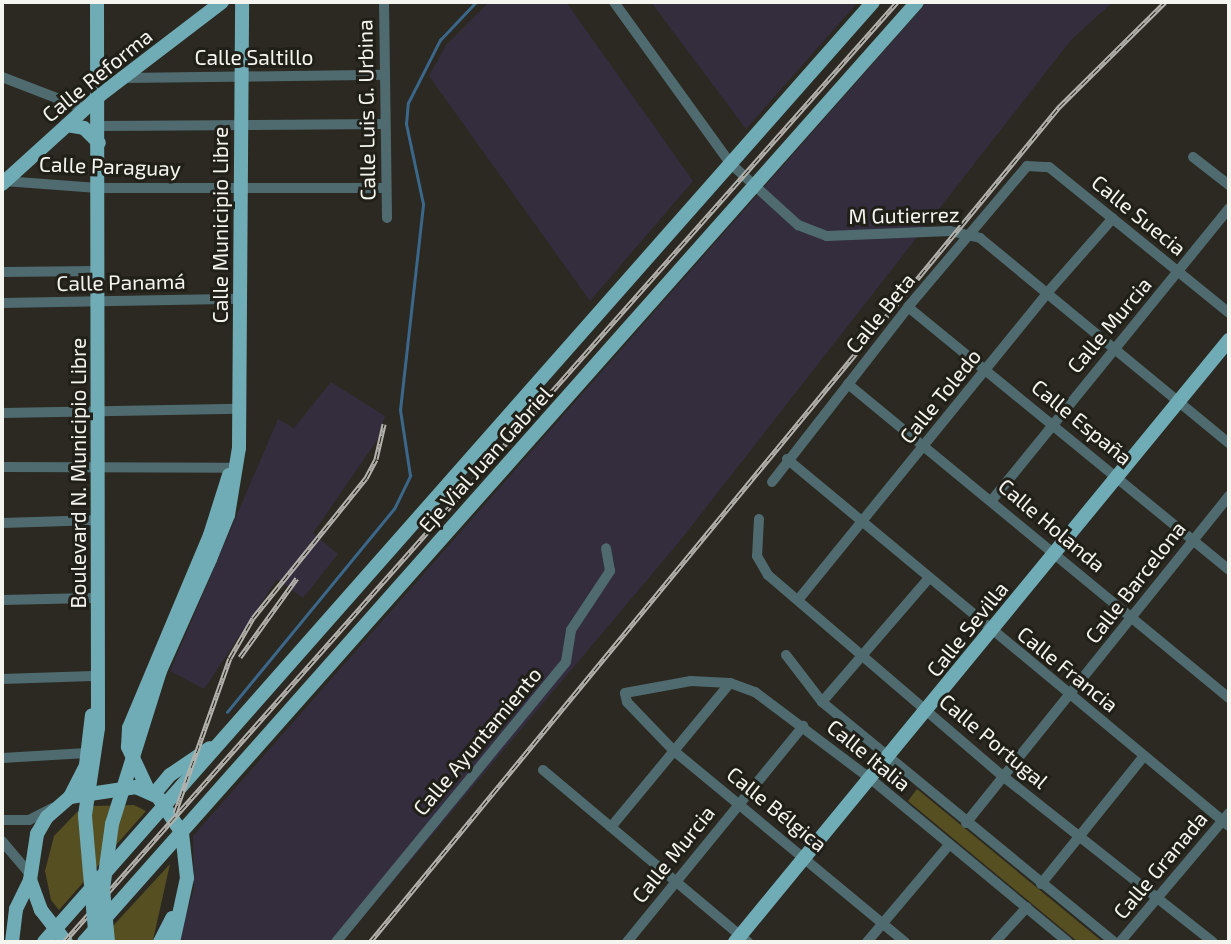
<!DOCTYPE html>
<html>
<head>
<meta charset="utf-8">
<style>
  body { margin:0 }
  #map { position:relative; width:1231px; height:944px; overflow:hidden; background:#2b2921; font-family:"Exo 2",sans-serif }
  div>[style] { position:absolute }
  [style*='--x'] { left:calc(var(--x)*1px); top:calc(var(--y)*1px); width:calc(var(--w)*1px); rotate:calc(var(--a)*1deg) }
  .industrial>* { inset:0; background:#332d3e }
  .green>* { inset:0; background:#564f22 }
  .stream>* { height:2.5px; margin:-1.25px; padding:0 1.25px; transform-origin:1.25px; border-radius:1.25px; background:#3b678a }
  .minor>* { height:10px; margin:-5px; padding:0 5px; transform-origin:5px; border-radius:5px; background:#4f6b70 }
  .major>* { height:14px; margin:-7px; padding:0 7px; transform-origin:7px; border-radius:7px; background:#70acb6 }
  .rail>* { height:5px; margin-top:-2.5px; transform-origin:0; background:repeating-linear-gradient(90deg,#212018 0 8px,#b3b2ac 0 16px); box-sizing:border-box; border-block:2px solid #b3b2ac }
  .major-bridge>* { height:14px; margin:-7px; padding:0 7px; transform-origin:7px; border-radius:7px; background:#70acb6 }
  span { translate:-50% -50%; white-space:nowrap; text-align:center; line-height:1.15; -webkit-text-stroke:6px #212018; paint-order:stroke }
  .street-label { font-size:21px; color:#f5f5ef }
  .frame { position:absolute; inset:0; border:4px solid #f5f5ef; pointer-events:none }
</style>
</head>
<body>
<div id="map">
  <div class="industrial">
    <i style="clip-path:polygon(489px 2px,566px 2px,693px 181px,590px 301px,429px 76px,446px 45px)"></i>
    <i style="clip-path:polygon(651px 2px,858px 2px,746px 129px)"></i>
    <i style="clip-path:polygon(927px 2px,1113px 2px,1071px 40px,679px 542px,342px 942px,177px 942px,194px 889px,193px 836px)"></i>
    <i style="clip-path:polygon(331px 382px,385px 416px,378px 439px,313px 533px,338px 554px,303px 598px,277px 579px,204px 689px,170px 671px,278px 419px,294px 428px)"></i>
  </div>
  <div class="green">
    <i style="clip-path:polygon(917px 789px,1103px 942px,1078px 942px,908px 801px)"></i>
    <i style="clip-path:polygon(134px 805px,146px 811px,59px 910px,51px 900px,45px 871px,54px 836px,78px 811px,93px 806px)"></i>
    <i style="clip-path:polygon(170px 864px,153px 940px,113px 942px,111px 928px)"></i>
  </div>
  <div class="stream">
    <i style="--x:227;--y:712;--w:263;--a:-50.6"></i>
    <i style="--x:394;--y:509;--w:37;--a:-64"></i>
    <i style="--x:410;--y:476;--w:67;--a:-98.6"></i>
    <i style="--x:400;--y:410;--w:207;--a:-83.6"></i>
    <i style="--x:423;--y:204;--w:82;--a:-102"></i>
    <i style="--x:406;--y:124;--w:21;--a:-85"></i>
    <i style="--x:408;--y:103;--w:71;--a:-63.1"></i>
    <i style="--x:440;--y:40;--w:52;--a:-46.5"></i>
  </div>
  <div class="minor">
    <i style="--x:384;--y:2;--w:216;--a:89.2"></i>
    <i style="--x:614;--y:2;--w:200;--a:54.2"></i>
    <i style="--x:731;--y:164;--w:91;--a:42.3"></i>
    <i style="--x:798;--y:225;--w:31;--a:21"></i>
    <i style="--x:827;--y:236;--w:123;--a:-2.3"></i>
    <i style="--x:950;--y:231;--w:31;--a:13"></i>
    <i style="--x:980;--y:238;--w:323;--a:39.5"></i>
    <i style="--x:2;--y:77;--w:89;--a:21.1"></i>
    <i style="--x:123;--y:78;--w:262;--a:-0.7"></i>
    <i style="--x:99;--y:126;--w:286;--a:-0.4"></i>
    <i style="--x:1193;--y:157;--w:46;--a:37.9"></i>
    <i style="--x:4;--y:181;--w:94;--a:4.3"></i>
    <i style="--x:98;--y:188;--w:288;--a:0"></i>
    <i style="--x:2;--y:272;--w:96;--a:-0.6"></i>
    <i style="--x:2;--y:303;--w:238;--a:-1"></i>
    <i style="--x:908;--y:307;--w:415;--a:39.3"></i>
    <i style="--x:848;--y:384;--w:494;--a:39.5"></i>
    <i style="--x:2;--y:413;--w:237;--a:-1"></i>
    <i style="--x:787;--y:459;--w:575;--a:39.7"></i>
    <i style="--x:2;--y:467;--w:235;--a:0.2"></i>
    <i style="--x:772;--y:482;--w:222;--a:-52.1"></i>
    <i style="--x:908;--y:307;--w:185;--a:-49.8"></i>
    <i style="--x:1027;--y:166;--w:22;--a:3"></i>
    <i style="--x:1049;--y:167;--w:232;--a:39"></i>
    <i style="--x:992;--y:500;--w:376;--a:-50.9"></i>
    <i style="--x:759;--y:519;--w:37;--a:93"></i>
    <i style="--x:757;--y:556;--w:22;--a:60"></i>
    <i style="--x:768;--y:575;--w:311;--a:40.6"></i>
    <i style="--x:1004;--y:777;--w:266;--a:38.3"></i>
    <i style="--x:2;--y:523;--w:97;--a:-1.8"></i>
    <i style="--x:2;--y:600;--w:89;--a:-1.3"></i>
    <i style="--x:798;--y:600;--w:397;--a:-50.9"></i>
    <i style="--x:1048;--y:292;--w:98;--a:-48.7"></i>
    <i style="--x:786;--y:655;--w:59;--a:52.5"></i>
    <i style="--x:822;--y:702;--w:378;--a:39.4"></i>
    <i style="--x:2;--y:679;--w:91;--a:-1.9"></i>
    <i style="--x:822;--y:702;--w:162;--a:-49.2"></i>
    <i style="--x:2;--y:758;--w:85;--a:-3.4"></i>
    <i style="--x:543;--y:770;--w:268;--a:40"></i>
    <i style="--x:2;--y:820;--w:27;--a:0"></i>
    <i style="--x:29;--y:820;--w:27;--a:-27"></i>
    <i style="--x:966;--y:823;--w:420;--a:-51.2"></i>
    <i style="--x:611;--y:827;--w:187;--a:-50.4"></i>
    <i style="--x:2;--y:841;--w:42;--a:49.8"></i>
    <i style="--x:1041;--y:884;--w:164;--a:-51.2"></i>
    <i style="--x:336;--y:942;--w:362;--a:-50.6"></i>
    <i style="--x:566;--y:662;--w:32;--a:-81"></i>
    <i style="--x:571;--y:630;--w:71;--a:-56.5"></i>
    <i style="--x:610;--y:571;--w:23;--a:-100"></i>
    <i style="--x:627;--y:942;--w:279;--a:-50.8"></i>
    <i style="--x:867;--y:942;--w:127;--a:-49.8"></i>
    <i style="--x:905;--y:942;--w:300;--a:-140.4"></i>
    <i style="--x:674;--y:751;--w:68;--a:-133.8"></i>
    <i style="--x:627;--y:702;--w:9;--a:-103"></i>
    <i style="--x:625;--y:693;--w:67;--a:-10.3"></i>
    <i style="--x:691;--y:681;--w:39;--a:3"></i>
    <i style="--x:730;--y:683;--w:27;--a:20"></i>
    <i style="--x:755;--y:692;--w:146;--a:36.9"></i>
    <i style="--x:872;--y:780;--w:254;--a:39.6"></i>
    <i style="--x:995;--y:942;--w:47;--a:-47.6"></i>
    <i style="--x:1120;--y:942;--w:169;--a:-49.8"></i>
  </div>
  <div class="major">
    <i style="--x:97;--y:2;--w:726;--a:89.92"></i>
    <i style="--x:67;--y:125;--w:17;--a:10"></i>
    <i style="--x:84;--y:128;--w:21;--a:45"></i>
    <i style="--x:2;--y:184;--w:131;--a:-42.2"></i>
    <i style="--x:99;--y:96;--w:155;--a:-37.4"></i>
    <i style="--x:210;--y:559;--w:48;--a:-67.8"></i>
    <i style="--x:228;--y:515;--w:68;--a:-80.7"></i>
    <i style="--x:239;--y:448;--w:446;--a:-89.6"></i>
    <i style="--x:149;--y:792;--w:50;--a:-115"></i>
    <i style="--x:128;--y:747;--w:19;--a:-87"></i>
    <i style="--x:129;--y:728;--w:209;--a:-67.2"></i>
    <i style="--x:210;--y:535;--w:63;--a:-72.4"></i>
    <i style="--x:154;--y:794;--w:25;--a:-50"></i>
    <i style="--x:170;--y:775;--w:48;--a:-34"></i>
    <i style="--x:70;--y:797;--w:36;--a:-63"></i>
    <i style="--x:86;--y:765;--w:50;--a:-83.2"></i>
    <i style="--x:12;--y:942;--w:33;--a:-83"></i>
    <i style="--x:16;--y:909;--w:32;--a:-64"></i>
    <i style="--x:44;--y:942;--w:1253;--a:-48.59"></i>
    <i style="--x:66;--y:942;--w:41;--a:-128"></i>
    <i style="--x:41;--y:910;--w:32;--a:-110"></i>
    <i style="--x:30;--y:880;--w:47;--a:-81.3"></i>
    <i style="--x:37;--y:834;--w:20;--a:-60"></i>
    <i style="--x:47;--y:817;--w:30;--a:-41"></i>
    <i style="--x:70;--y:797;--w:67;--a:-8.6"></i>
    <i style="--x:136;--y:787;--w:24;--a:24"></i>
    <i style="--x:158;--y:797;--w:43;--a:56.3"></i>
    <i style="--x:182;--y:833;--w:45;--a:83.7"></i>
    <i style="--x:187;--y:878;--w:66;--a:102.3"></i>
    <i style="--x:84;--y:942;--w:1256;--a:-48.45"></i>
    <i style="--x:160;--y:942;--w:27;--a:-63"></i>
    <i style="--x:735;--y:942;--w:779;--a:-50.63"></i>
  </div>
  <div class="rail">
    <i style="--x:240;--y:657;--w:97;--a:-54.2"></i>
    <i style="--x:175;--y:813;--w:164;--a:-70.5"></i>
    <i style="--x:230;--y:658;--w:46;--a:-60.1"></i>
    <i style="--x:253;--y:618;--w:180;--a:-51.1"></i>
    <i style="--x:366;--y:478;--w:21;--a:-62"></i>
    <i style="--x:376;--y:459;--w:36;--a:-77"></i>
    <i style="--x:64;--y:942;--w:1256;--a:-48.45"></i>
    <i style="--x:370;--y:942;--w:1083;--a:-50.47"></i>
    <i style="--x:1059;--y:107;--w:149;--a:-44.7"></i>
  </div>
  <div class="major-bridge">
    <i style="--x:96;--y:942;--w:127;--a:-95"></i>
    <i style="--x:85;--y:815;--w:88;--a:-81.5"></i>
    <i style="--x:108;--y:942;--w:53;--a:-95.4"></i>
    <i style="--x:103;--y:889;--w:66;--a:-82.1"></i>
    <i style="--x:112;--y:824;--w:160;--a:-72.6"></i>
    <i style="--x:160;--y:671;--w:123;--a:-65.9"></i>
  </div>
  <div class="street-label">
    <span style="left:254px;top:57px">Calle Saltillo</span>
    <span style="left:97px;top:75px;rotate:-39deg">Calle Reforma</span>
    <span style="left:366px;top:110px;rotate:-91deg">Calle Luis G. Urbina</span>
    <span style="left:110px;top:166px;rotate:2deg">Calle Paraguay</span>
    <span style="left:904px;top:215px;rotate:-1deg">M Gutierrez</span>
    <span style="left:1139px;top:215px;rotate:39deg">Calle Suecia</span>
    <span style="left:220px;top:225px;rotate:-90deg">Calle Municipio Libre</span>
    <span style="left:121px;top:282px;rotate:-1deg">Calle Panamá</span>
    <span style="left:880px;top:313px;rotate:-51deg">Calle Beta</span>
    <span style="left:1109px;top:325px;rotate:-50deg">Calle Murcia</span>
    <span style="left:940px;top:396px;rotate:-51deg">Calle Toledo</span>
    <span style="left:1082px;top:422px;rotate:39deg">Calle España</span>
    <span style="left:485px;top:459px;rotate:-48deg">Eje Vial Juan Gabriel</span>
    <span style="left:78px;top:473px;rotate:-90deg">Boulevard N. Municipio Libre</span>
    <span style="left:1052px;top:525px;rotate:40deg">Calle Holanda</span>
    <span style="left:1135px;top:582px;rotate:-52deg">Calle Barcelona</span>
    <span style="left:967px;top:629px;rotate:-51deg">Calle Sevilla</span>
    <span style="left:1068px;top:669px;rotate:39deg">Calle Francia</span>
    <span style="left:477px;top:741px;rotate:-50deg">Calle Ayuntamiento</span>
    <span style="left:994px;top:741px;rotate:40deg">Calle Portugal</span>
    <span style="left:869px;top:755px;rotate:39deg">Calle Italia</span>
    <span style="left:777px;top:809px;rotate:39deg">Calle Bélgica</span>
    <span style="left:673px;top:854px;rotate:-51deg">Calle Murcia</span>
    <span style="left:1160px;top:865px;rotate:-50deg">Calle Granada</span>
  </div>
  <div class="frame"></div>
</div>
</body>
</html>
